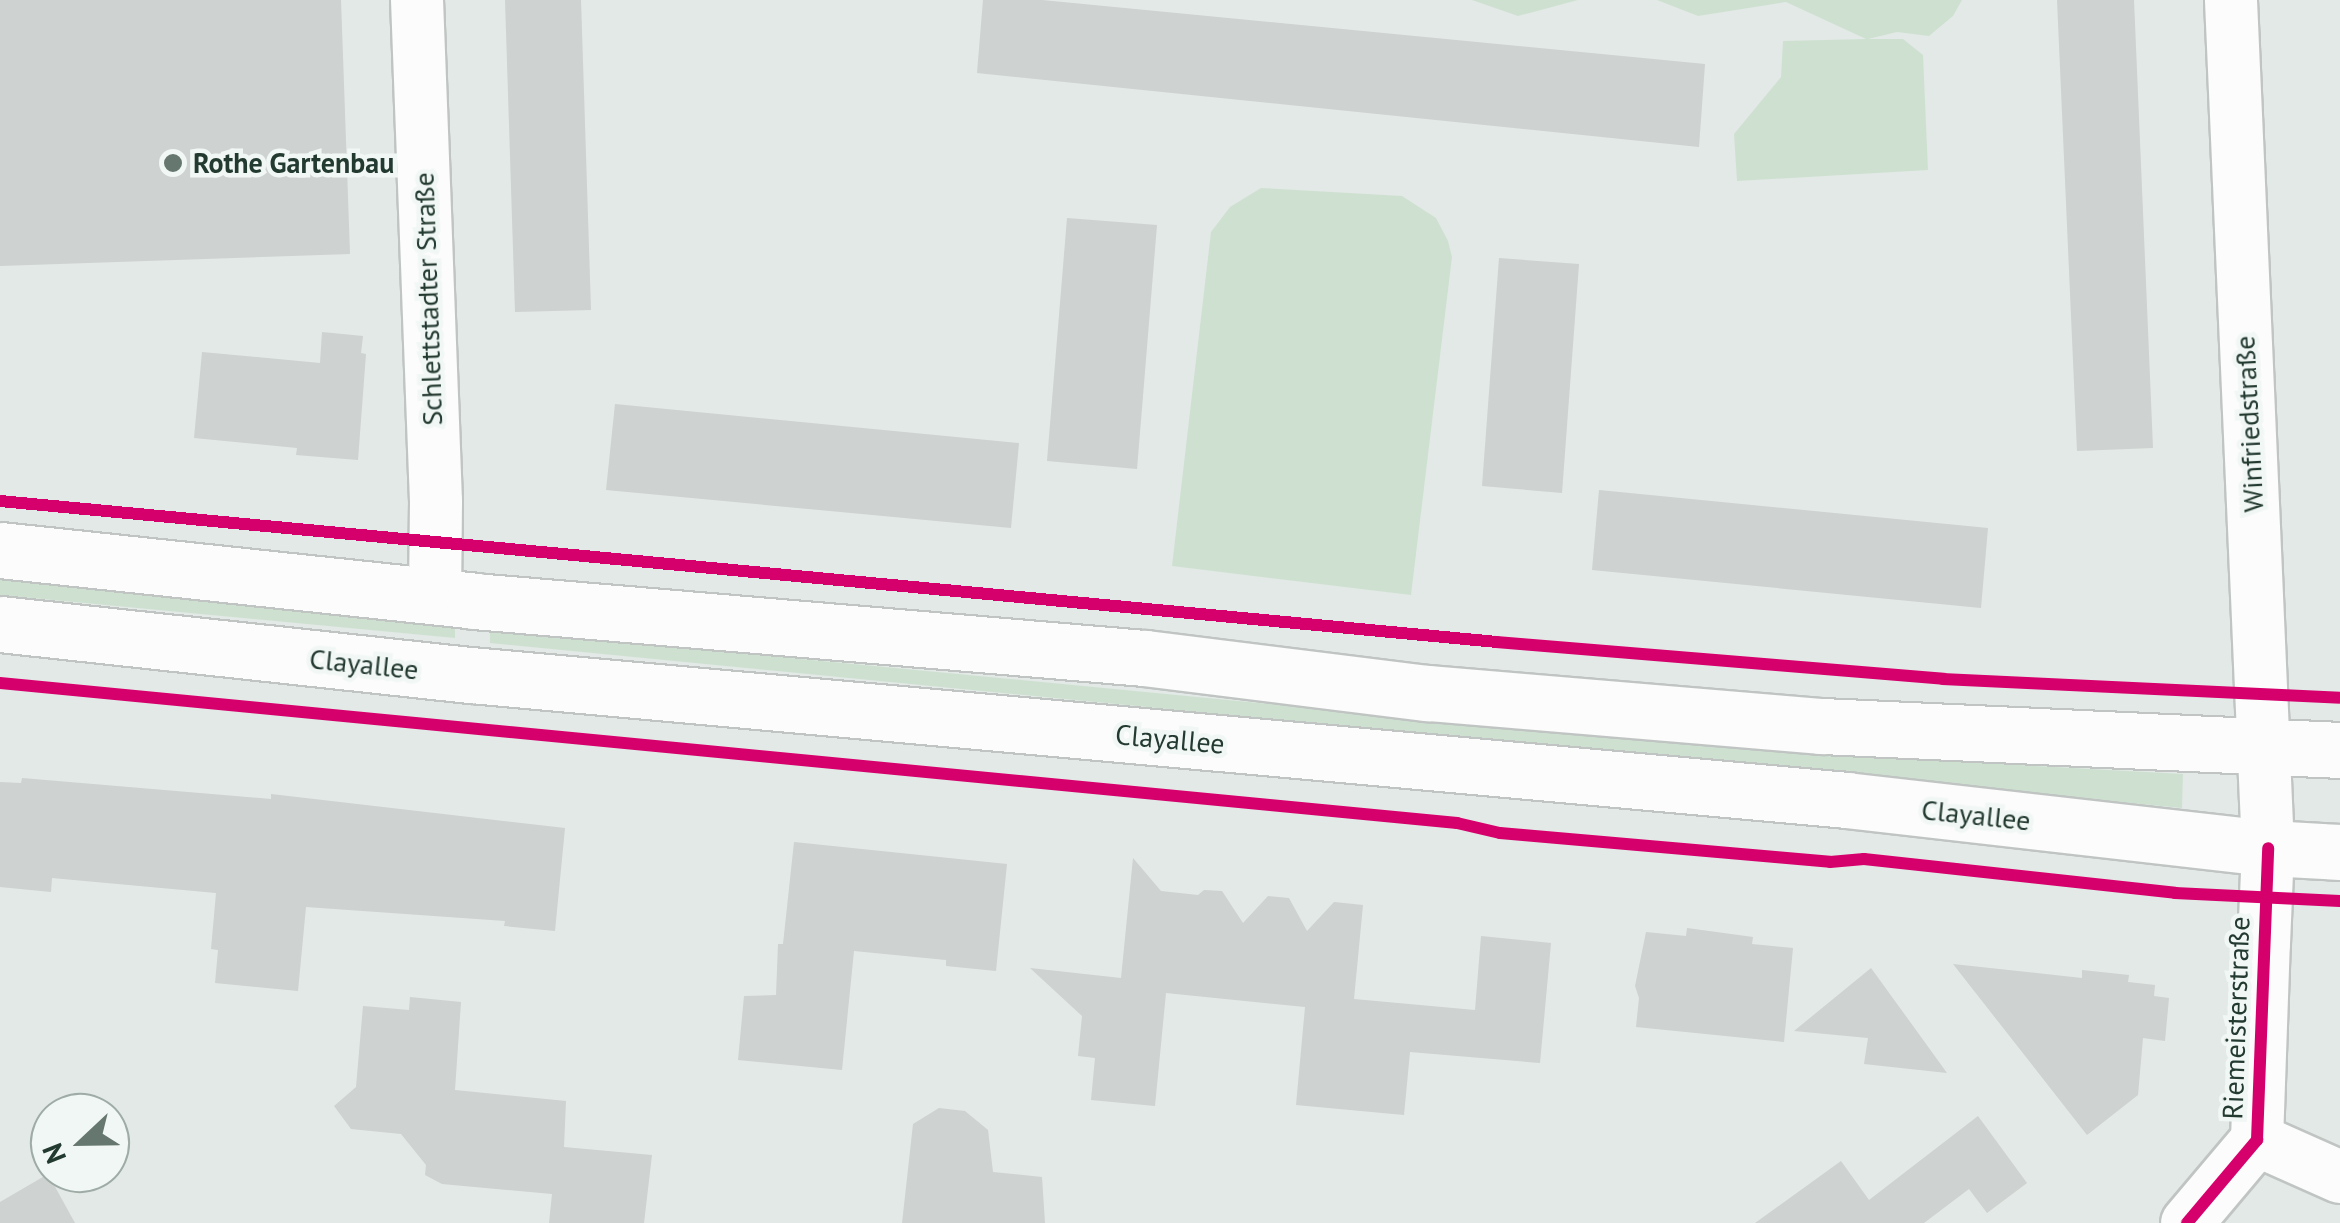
<!DOCTYPE html>
<html>
<head>
<meta charset="utf-8">
<style>
  body { margin:0 }
  #map { position:relative; width:2340px; height:1223px; overflow:hidden; background:#e3e9e6; font-family:"PT Sans",sans-serif }
  div>[style] { position:absolute }
  [style*='--x'] { left:calc(var(--x)*1px); top:calc(var(--y)*1px); width:calc(var(--w)*1px); rotate:calc(var(--a)*1deg) }
  .green>* { inset:0; background:#cee1d1 }
  .building>* { inset:0; background:#ced2d0 }
  .roads { filter:drop-shadow(2px 0 #c0c5c3) drop-shadow(-2px 0 #c0c5c3) drop-shadow(0 2px #c0c5c3) drop-shadow(0 -2px #c0c5c3) }
  .minor>* { height:52px; margin:-26px; padding:0 26px; transform-origin:26px; border-radius:26px; background:#fbfcfb }
  .secondary>* { height:55px; margin:-27.5px; padding:0 27.5px; transform-origin:27.5px; border-radius:27.5px; background:#fbfcfb }
  .cycleway>* { height:12px; margin:-6px; padding:0 6px; transform-origin:6px; border-radius:6px; background:#d6006c }
  .dots>* { width:28px; height:28px; translate:-50% -50%; box-sizing:border-box; border:5px solid #f1f7f4; border-radius:50% }
  span { translate:-50% -50%; white-space:nowrap; text-align:center; line-height:1.15; -webkit-text-stroke:9px #f1f7f4; paint-order:stroke }
  .poi-label { font-size:28px; color:#233a31; font-weight:700 }
  .left { translate:0 -50%; text-align:left }
  .street-label { font-size:28px; color:#233a31 }
  .north { position:absolute; left:30px; top:1093px; width:100px; height:100px; box-sizing:border-box; background:#f1f7f4; border:2px solid #9faba6; border-radius:50%; rotate:248deg; font-size:28px; font-weight:700; line-height:40px; text-align:center; color:#233a31 }
  .north::after { content:''; display:block; margin:auto; width:35px; height:45px; background:#667770; clip-path:polygon(50% 0,100% 100%,50% 72%,0 100%) }
</style>
</head>
<body>
<div id="map">
  <div class="green">
    <i style="clip-path:polygon(1472px 0,1578px 0,1518px 16px)"></i>
    <i style="clip-path:polygon(1657px 0,1962px 0,1953px 16px,1929px 36px,1897px 32px,1868px 39px,1903px 39px,1923px 55px,1928px 170px,1737px 181px,1734px 134px,1781px 77px,1783px 41px,1866px 39px,1786px 2px,1698px 16px)"></i>
    <i style="clip-path:polygon(1261px 188px,1402px 196px,1436px 218px,1448px 241px,1452px 257px,1411px 595px,1172px 566px,1211px 232px,1230px 207px)"></i>
    <i style="clip-path:polygon(0 579px,455px 625px,455px 638px,0 595px)"></i>
    <i style="clip-path:polygon(490px 629px,1748px 750px,2183px 774px,2182px 808px,490px 643px)"></i>
  </div>
  <div class="building">
    <i style="clip-path:polygon(0 0,341px 0,350px 254px,0 266px)"></i>
    <i style="clip-path:polygon(505px 0,581px 0,591px 310px,515px 312px)"></i>
    <i style="clip-path:polygon(983px 0,1042px 0,1705px 64px,1699px 147px,977px 73px)"></i>
    <i style="clip-path:polygon(2057px 0,2134px 0,2153px 448px,2077px 451px)"></i>
    <i style="clip-path:polygon(1067px 218px,1157px 225px,1137px 469px,1047px 461px)"></i>
    <i style="clip-path:polygon(1499px 258px,1579px 264px,1562px 493px,1482px 486px)"></i>
    <i style="clip-path:polygon(322px 332px,363px 336px,361px 353px,366px 354px,358px 460px,296px 455px,297px 448px,194px 438px,202px 352px,320px 363px)"></i>
    <i style="clip-path:polygon(615px 404px,1019px 443px,1011px 528px,606px 490px)"></i>
    <i style="clip-path:polygon(1599px 490px,1988px 528px,1981px 608px,1592px 570px)"></i>
    <i style="clip-path:polygon(22px 778px,271px 799px,271px 794px,565px 828px,555px 931px,504px 926px,505px 921px,306px 907px,298px 991px,215px 983px,218px 950px,211px 949px,216px 893px,52px 878px,51px 892px,0 887px,0 782px,21px 783px)"></i>
    <i style="clip-path:polygon(794px 842px,1007px 864px,996px 971px,946px 966px,946px 960px,854px 951px,842px 1070px,738px 1060px,744px 996px,776px 995px,778px 944px,783px 944px)"></i>
    <i style="clip-path:polygon(1133px 858px,1161px 891px,1198px 895px,1204px 890px,1222px 891px,1243px 923px,1268px 896px,1289px 898px,1307px 931px,1334px 902px,1363px 905px,1354px 999px,1475px 1010px,1481px 936px,1551px 943px,1540px 1063px,1410px 1052px,1404px 1115px,1296px 1105px,1305px 1007px,1166px 993px,1155px 1106px,1091px 1100px,1095px 1058px,1078px 1056px,1082px 1016px,1030px 968px,1121px 978px)"></i>
    <i style="clip-path:polygon(1687px 928px,1753px 937px,1752px 944px,1793px 948px,1784px 1042px,1636px 1027px,1639px 998px,1635px 986px,1646px 932px,1686px 936px)"></i>
    <i style="clip-path:polygon(1953px 964px,2082px 978px,2082px 970px,2129px 975px,2128px 982px,2155px 985px,2154px 996px,2169px 998px,2165px 1041px,2143px 1038px,2138px 1095px,2087px 1135px)"></i>
    <i style="clip-path:polygon(1871px 968px,1908px 1019px,1947px 1073px,1864px 1064px,1868px 1038px,1794px 1031px)"></i>
    <i style="clip-path:polygon(410px 997px,461px 1002px,455px 1090px,566px 1101px,564px 1147px,652px 1155px,644px 1223px,549px 1223px,552px 1194px,442px 1184px,425px 1175px,426px 1165px,401px 1134px,351px 1129px,334px 1106px,356px 1087px,363px 1006px,409px 1010px)"></i>
    <i style="clip-path:polygon(939px 1108px,965px 1111px,988px 1130px,993px 1172px,1042px 1177px,1045px 1223px,902px 1223px,913px 1124px)"></i>
    <i style="clip-path:polygon(1978px 1116px,2027px 1183px,1987px 1213px,1969px 1189px,1924px 1223px,1755px 1223px,1841px 1161px,1869px 1200px)"></i>
    <i style="clip-path:polygon(48px 1174px,75px 1223px,0 1223px,0 1202px)"></i>
  </div>
  <div class="roads">
    <div class="minor">
      <i style="--x:417;--y:0;--w:502;--a:87.83"></i>
      <i style="--x:436;--y:502;--w:95;--a:90.6"></i>
      <i style="--x:2257;--y:1140;--w:91;--a:24"></i>
      <i style="--x:2187;--y:1223;--w:109;--a:-49.9"></i>
      <i style="--x:2257;--y:1140;--w:196;--a:-88"></i>
      <i style="--x:2264;--y:944;--w:96;--a:-87.6"></i>
      <i style="--x:2268;--y:848;--w:849;--a:-92.5"></i>
    </div>
    <div class="secondary">
      <i style="--x:0;--y:550;--w:477;--a:6.1"></i>
      <i style="--x:474;--y:601;--w:673;--a:4.86"></i>
      <i style="--x:1145;--y:658;--w:285;--a:7.1"></i>
      <i style="--x:1428;--y:693;--w:395;--a:4.8"></i>
      <i style="--x:1822;--y:726;--w:519;--a:2.65"></i>
      <i style="--x:0;--y:624;--w:474;--a:6.2"></i>
      <i style="--x:471;--y:675;--w:1381;--a:5.19"></i>
      <i style="--x:1846;--y:800;--w:425;--a:6.5"></i>
      <i style="--x:2268;--y:848;--w:72;--a:3.2"></i>
    </div>
  </div>
  <div class="cycleway">
    <i style="--x:0;--y:501;--w:1503;--a:5.38"></i>
    <i style="--x:1496;--y:642;--w:449;--a:4.7"></i>
    <i style="--x:1943;--y:679;--w:397;--a:2.7"></i>
    <i style="--x:0;--y:683;--w:1464;--a:5.49"></i>
    <i style="--x:1457;--y:823;--w:44;--a:13.1"></i>
    <i style="--x:1500;--y:833;--w:331;--a:5"></i>
    <i style="--x:1830;--y:862;--w:34;--a:-5"></i>
    <i style="--x:1864;--y:859;--w:313;--a:6.2"></i>
    <i style="--x:2175;--y:893;--w:165;--a:2.8"></i>
    <i style="--x:2187;--y:1223;--w:109;--a:-49.9"></i>
    <i style="--x:2257;--y:1140;--w:292;--a:-87.8"></i>
  </div>
  <div class="dots">
    <i style="left:173px;top:163px;background:#667770"></i>
  </div>
  <div class="poi-label">
    <span class="left" style="left:193px;top:163px">Rothe Gartenbau</span>
  </div>
  <div class="street-label">
    <span style="left:428px;top:299px;rotate:-92deg">Schlettstadter Straße</span>
    <span style="left:2249px;top:424px;rotate:-93deg">Winfriedstraße</span>
    <span style="left:364px;top:664px;rotate:6deg">Clayallee</span>
    <span style="left:1170px;top:739px;rotate:5deg">Clayallee</span>
    <span style="left:1976px;top:815px;rotate:6deg">Clayallee</span>
    <span style="left:2236px;top:1018px;rotate:-88deg">Riemeisterstraße</span>
  </div>
  <div class="north">N</div>
</div>
</body>
</html>
